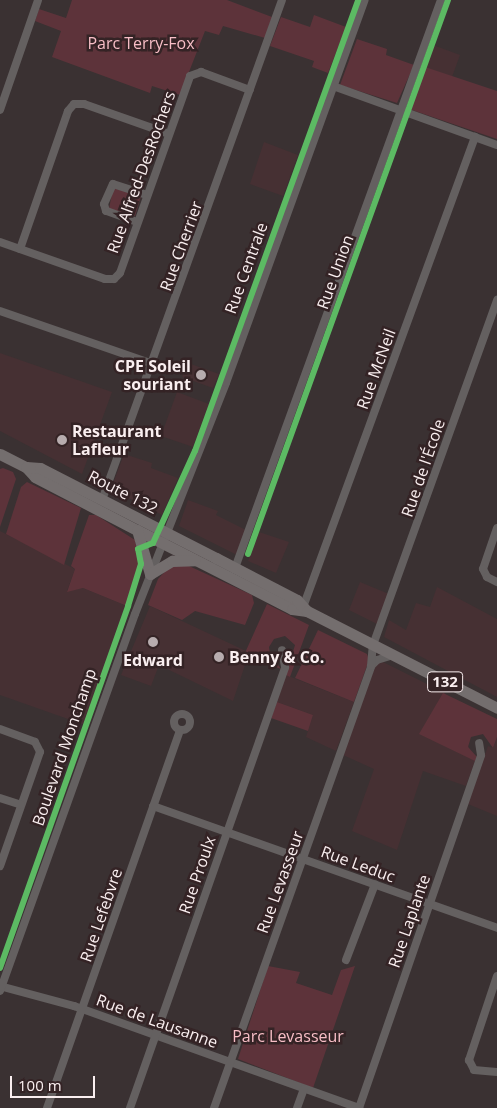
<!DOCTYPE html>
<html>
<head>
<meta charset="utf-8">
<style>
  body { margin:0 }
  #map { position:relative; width:497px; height:1108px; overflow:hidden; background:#3a3132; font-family:"Open Sans",sans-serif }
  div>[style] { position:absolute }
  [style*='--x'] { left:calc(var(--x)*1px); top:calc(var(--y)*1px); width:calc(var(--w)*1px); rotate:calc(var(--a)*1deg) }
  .built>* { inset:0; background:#463033 }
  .green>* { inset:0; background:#5d333a }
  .minor>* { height:8px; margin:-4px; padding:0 4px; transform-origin:4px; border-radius:4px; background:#646060 }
  .minor>.ring { margin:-4px; padding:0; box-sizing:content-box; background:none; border:8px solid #646060; border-radius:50% }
  .highway>* { height:11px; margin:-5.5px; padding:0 5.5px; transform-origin:5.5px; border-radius:5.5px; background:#746e6e }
  .cycleway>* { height:6px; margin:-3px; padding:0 3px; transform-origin:3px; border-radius:3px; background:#5cba63 }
  .dots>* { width:14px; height:14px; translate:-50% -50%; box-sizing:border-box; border:2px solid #342325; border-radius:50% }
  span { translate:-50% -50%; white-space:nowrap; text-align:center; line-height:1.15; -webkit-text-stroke:5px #342325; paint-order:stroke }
  .shield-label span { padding:1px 4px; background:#342325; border:1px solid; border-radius:4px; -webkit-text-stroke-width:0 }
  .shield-label { font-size:15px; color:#faeff0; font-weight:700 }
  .park-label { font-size:16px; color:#f8bec6 }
  .street-label { font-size:16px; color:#faeff0 }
  .poi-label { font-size:16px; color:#faeff0; font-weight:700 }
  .right { translate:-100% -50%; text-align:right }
  .left { translate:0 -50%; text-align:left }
  .scale { position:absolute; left:10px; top:1076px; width:85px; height:22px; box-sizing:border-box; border:2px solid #faeff0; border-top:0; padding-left:6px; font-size:15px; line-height:18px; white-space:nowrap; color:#faeff0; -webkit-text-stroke:4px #342325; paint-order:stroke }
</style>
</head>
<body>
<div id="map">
  <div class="built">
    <i style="clip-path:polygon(433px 45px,460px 55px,452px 77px,425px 68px)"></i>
    <i style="clip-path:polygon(264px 142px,298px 155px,283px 196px,250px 184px)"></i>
    <i style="clip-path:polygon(0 353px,112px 392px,82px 474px,0 431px)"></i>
    <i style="clip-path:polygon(188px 363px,219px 374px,213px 388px,182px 377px)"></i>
    <i style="clip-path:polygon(177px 392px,209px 404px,193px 447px,161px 436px)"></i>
    <i style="clip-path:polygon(124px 454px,152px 463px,151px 468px,178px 478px,162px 515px,111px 489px)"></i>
    <i style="clip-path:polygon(188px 500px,218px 511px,216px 515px,246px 530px,237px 555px,179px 526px)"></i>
    <i style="clip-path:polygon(0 531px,75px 569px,67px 591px,83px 588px,127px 606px,85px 725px,0 695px)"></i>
    <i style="clip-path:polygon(259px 532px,289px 542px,276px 573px,248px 561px)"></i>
    <i style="clip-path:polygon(360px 582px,389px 594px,379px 625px,349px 610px)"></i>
    <i style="clip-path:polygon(437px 587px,497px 619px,497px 697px,384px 637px,389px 620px,406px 630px,416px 603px,430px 607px)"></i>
    <i style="clip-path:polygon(150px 606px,246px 651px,244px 655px,248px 656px,233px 701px,159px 665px,151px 686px,121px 675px)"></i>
    <i style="clip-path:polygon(383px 662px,445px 693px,475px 761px,466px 786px,423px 771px,397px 850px,352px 831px,374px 769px,343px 755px,376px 664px)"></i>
    <i style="clip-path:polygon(286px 675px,354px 702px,336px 751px,306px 737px,313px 715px,277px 702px)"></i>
    <i style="clip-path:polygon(497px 737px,497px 816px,468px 804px,488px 746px,493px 748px)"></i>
  </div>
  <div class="green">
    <i style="clip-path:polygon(72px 0,227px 0,272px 17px,265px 38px,223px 26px,219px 35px,205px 31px,180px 95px,152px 86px,150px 93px,52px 57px,61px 31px,35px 21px,39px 9px,66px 18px)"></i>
    <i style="clip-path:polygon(314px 15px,346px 27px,328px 73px,312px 67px,314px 61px,270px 46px,281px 17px,310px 27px)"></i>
    <i style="clip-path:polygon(357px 39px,387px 49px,386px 55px,414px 65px,397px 103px,340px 85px)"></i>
    <i style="clip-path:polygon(422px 66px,497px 91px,497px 139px,409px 109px,407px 104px)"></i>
    <i style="clip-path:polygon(113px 188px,141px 196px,135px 216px,109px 209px)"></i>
    <i style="clip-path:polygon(3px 468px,13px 472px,16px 479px,0 527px,0 469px)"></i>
    <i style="clip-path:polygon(27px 482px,81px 508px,64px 565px,6px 534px,21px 487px)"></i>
    <i style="clip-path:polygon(89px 515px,96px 515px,135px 540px,140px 563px,127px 606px,83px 588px,67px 592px,75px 569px,71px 566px)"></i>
    <i style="clip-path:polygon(171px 565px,189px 566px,252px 595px,254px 603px,245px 625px,195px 611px,182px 620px,148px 605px,158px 579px)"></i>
    <i style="clip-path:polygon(267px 604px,309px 625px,290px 677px,286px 675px,295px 645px,285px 636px,274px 639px,269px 647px,270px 654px,281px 669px,244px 655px)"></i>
    <i style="clip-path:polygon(318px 630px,367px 654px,369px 660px,354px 702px,295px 678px)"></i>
    <i style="clip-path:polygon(443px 693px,497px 719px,497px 737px,493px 748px,483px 734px,471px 737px,468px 747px,477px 757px,475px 761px,419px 734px)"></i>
    <i style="clip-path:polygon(277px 702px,313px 715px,308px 731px,271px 718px)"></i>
    <i style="clip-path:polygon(268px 966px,300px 972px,296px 983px,332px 995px,341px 970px,355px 966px,313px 1088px,238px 1059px)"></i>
  </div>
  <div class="minor">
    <i style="--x:333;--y:86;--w:174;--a:19.8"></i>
    <i style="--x:0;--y:110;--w:116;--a:-70.9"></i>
    <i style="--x:137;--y:222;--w:33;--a:-160"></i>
    <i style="--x:106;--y:211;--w:7;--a:-106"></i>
    <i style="--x:104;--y:204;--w:22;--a:-66"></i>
    <i style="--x:113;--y:184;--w:36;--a:18"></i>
    <i style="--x:0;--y:242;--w:111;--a:19.4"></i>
    <i style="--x:105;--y:279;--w:9;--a:0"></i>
    <i style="--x:114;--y:279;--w:8;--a:-45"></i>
    <i style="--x:120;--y:273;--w:209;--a:-70.4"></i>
    <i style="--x:190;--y:76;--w:12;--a:-20"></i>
    <i style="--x:201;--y:72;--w:52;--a:20.2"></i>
    <i style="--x:20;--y:249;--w:146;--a:-70.8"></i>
    <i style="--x:68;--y:111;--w:9;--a:-49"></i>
    <i style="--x:74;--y:104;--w:10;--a:0"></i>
    <i style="--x:84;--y:104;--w:90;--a:19.4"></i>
    <i style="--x:0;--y:311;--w:162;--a:19.1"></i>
    <i style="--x:102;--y:500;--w:531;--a:-70.2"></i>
    <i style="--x:497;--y:528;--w:43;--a:108.9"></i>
    <i style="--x:483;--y:569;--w:9;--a:63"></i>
    <i style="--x:487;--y:577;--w:11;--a:27"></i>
    <i style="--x:235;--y:568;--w:604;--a:-70.07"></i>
    <i style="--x:302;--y:610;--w:504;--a:-69.91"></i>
    <i style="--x:371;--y:666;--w:8;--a:-45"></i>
    <i style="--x:377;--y:660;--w:17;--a:-17"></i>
    <i class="ring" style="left:174px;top:714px;width:8px;height:8px"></i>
    <i style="--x:0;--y:729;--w:37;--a:20"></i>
    <i style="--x:35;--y:742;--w:11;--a:63"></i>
    <i style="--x:40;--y:752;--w:121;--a:109.3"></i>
    <i style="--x:0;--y:798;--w:22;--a:18"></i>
    <i style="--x:153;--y:806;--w:365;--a:19.5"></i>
    <i style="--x:346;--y:960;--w:81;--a:-69.1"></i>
    <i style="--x:497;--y:976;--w:89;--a:108.4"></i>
    <i style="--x:469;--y:1060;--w:11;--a:63"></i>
    <i style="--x:474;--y:1070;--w:23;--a:5"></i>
    <i style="--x:0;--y:986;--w:77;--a:15.1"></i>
    <i style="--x:74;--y:1006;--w:303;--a:19.7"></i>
    <i style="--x:0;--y:991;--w:400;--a:-70.3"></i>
    <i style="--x:135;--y:614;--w:248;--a:-68.5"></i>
    <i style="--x:226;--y:383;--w:407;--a:-70.1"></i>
    <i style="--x:47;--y:1108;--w:400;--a:-70.6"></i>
    <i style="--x:130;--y:1108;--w:467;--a:-70.6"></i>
    <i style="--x:285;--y:667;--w:17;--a:-100"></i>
    <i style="--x:214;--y:1108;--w:469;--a:-70.4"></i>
    <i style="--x:371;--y:666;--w:21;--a:-85"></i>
    <i style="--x:373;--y:645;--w:367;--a:-70.2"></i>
    <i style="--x:297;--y:1108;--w:20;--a:-70"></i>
    <i style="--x:359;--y:1108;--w:373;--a:-70.9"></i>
    <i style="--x:481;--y:755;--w:12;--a:-99"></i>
  </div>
  <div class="highway">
    <i style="--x:0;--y:454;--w:29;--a:27"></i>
    <i style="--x:26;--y:467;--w:13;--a:48"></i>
    <i style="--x:35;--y:477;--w:115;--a:27.5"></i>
    <i style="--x:137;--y:530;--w:174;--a:27"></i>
    <i style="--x:292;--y:609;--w:15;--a:8"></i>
    <i style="--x:26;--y:467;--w:14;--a:4"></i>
    <i style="--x:40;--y:468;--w:198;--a:27.1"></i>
    <i style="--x:216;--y:558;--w:91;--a:27.4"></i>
    <i style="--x:297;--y:600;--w:15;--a:48"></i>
    <i style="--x:307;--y:611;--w:213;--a:27"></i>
    <i style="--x:137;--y:530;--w:46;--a:73.5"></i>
    <i style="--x:150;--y:574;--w:26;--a:-31"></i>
    <i style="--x:172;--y:561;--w:23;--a:-2"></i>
  </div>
  <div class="cycleway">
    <i style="--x:248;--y:554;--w:589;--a:-70.15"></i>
    <i style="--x:0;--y:968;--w:384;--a:-70.5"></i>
    <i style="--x:128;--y:606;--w:44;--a:-72.8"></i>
    <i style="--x:141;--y:564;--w:15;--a:-101"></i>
    <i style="--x:138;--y:549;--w:16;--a:-22"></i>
    <i style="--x:153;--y:543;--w:101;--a:-65.5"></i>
    <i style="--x:195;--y:451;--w:480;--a:-70.1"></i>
  </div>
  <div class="dots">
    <i style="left:201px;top:375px;background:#b7acae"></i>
    <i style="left:62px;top:440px;background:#b7acae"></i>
    <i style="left:153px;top:642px;background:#b7acae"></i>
    <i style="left:219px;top:657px;background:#b7acae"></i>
  </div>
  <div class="shield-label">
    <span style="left:445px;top:682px">132</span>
  </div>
  <div class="park-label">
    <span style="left:141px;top:43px">Parc Terry-Fox</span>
    <span style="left:288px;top:1036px">Parc Levasseur</span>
  </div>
  <div class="street-label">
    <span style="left:141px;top:172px;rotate:-70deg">Rue Alfred-DesRochers</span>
    <span style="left:181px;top:246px;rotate:-70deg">Rue Cherrier</span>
    <span style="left:246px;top:268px;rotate:-70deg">Rue Centrale</span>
    <span style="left:335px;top:272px;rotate:-70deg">Rue Union</span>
    <span style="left:376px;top:369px;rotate:-70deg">Rue McNeil</span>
    <span style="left:423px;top:468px;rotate:-71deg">Rue de l'École</span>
    <span style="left:123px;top:492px;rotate:27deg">Route 132</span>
    <span style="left:64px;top:747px;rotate:-71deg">Boulevard Monchamp</span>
    <span style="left:358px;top:864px;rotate:20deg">Rue Leduc</span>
    <span style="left:197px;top:875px;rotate:-71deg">Rue Proulx</span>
    <span style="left:280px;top:882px;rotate:-70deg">Rue Levasseur</span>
    <span style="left:101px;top:915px;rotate:-71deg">Rue Lefebvre</span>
    <span style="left:409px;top:921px;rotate:-71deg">Rue Laplante</span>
    <span style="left:157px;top:1021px;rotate:20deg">Rue de Lausanne</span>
  </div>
  <div class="poi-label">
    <span class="right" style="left:191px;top:375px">CPE Soleil<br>souriant</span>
    <span class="left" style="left:72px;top:440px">Restaurant<br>Lafleur</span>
    <span class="left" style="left:229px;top:657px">Benny &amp; Co.</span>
    <span style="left:153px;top:660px">Edward</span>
  </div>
  <div class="scale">100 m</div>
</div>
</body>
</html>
